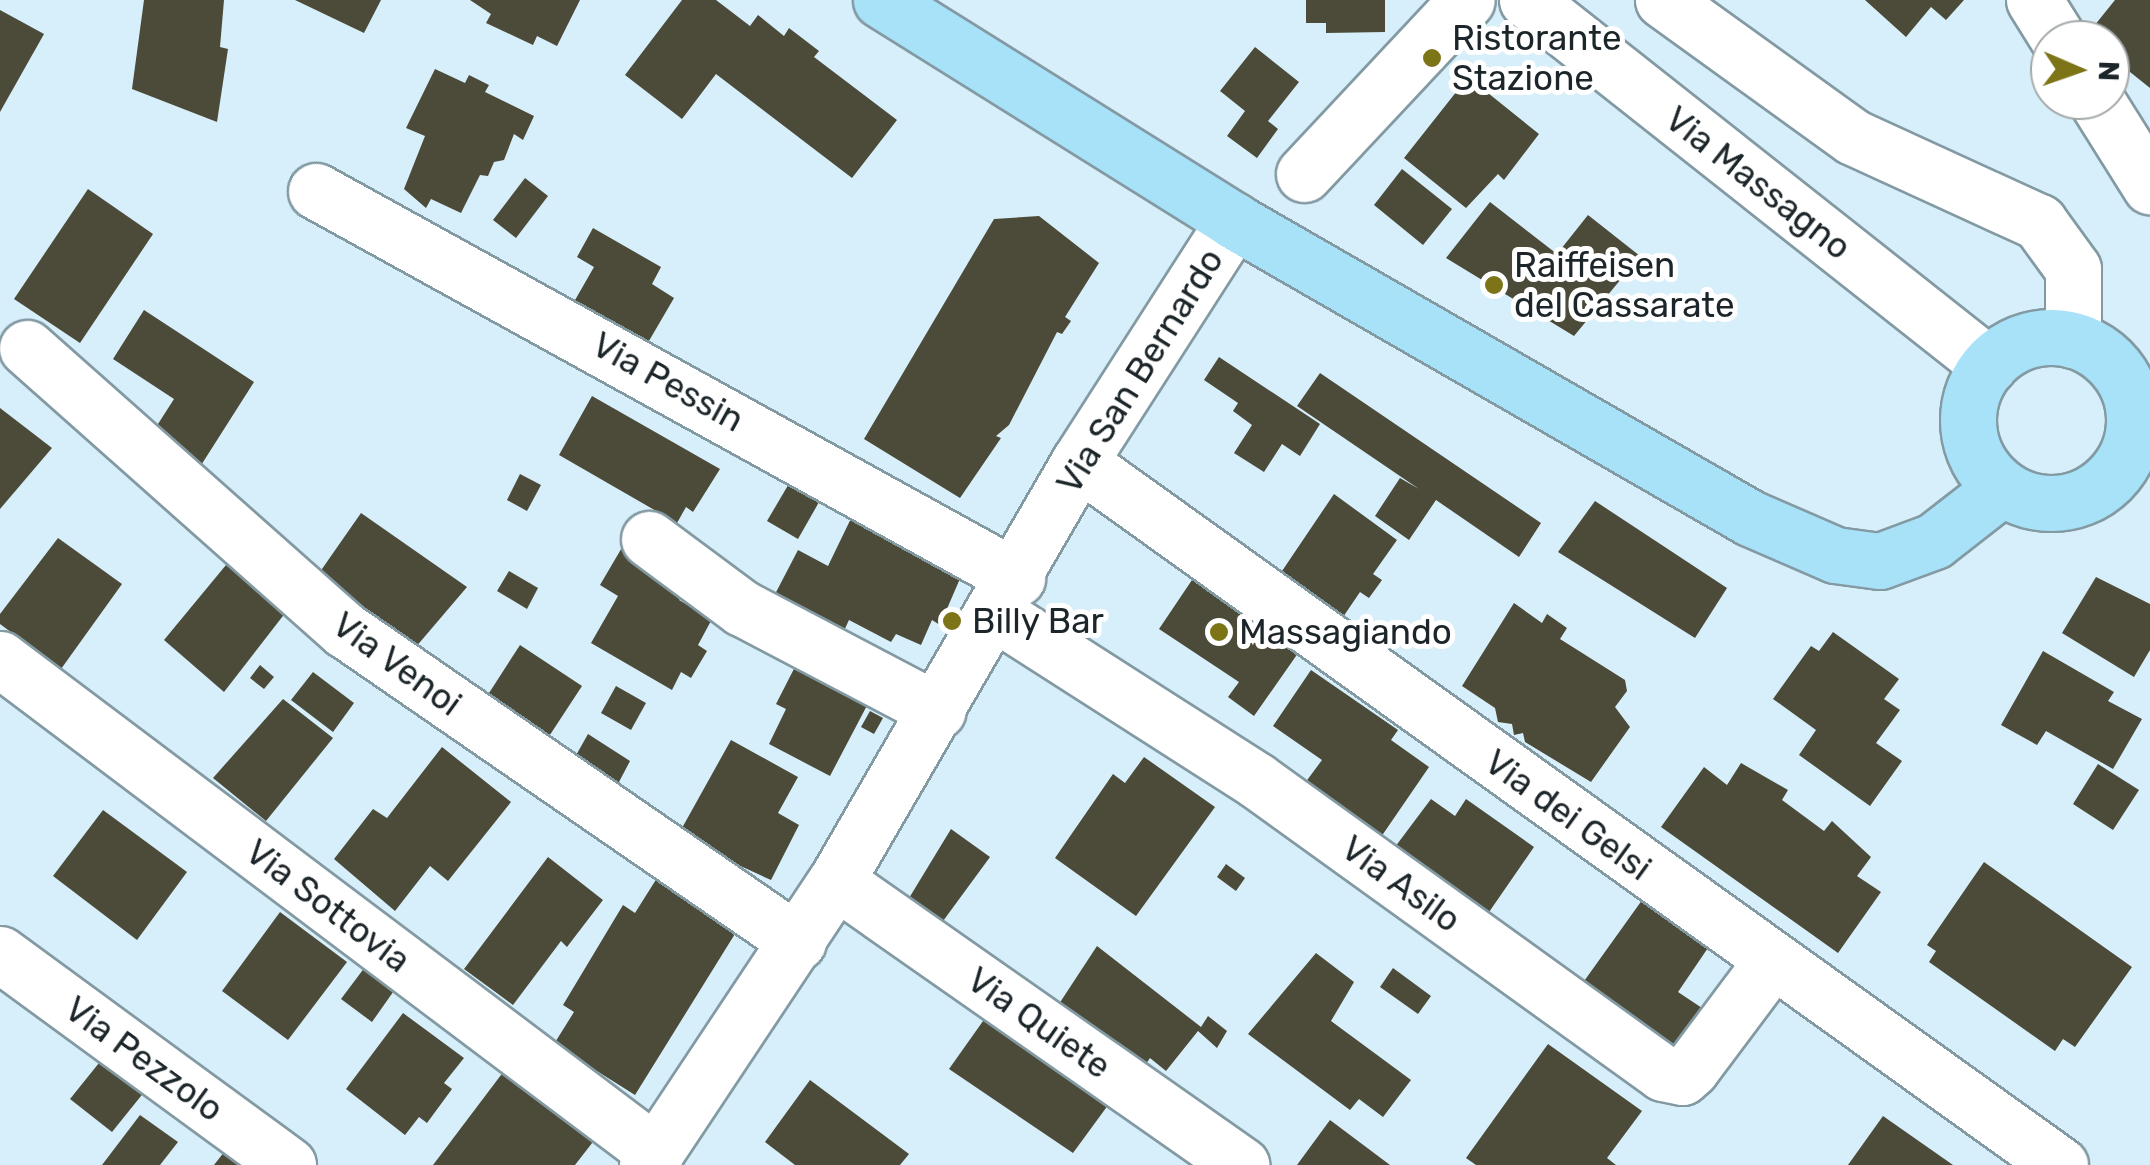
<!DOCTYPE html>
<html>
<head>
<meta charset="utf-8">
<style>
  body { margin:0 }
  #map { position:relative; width:2150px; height:1165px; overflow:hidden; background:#d7effa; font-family:Rubik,sans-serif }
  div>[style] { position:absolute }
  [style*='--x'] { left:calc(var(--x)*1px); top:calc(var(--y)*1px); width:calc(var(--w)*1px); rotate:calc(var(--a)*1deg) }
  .building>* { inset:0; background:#4c4a38 }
  .roads { filter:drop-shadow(2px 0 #839aa3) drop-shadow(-2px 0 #839aa3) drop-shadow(0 2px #839aa3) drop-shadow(0 -2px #839aa3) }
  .minor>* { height:55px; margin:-27.5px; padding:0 27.5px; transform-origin:27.5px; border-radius:27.5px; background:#fff }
  .major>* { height:55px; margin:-27.5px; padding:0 27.5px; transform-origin:27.5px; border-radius:27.5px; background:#a7e2f9 }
  .major>.ring { margin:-27.5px; padding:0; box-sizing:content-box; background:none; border:55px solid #a7e2f9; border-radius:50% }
  .dots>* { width:28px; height:28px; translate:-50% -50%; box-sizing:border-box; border:5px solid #fff; border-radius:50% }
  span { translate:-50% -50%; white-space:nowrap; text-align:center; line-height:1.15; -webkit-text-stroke:10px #fff; paint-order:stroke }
  .poi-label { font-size:35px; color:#1c2529 }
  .left { translate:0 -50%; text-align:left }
  .street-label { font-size:35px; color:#1c2529 }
  .north { position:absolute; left:2030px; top:20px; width:100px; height:100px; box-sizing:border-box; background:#fff; border:2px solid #a4a8a9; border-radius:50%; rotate:92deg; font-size:28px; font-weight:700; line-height:40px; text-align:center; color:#1c2529 }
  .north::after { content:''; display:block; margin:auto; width:35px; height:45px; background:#7c7416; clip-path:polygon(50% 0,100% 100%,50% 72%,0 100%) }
</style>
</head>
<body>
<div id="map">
  <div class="building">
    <i style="clip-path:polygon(144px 0,224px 0,220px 47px,228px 49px,217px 122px,132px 89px)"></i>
    <i style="clip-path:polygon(295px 0,381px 0,364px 33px)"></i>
    <i style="clip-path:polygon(470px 0,580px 0,557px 46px,537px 36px,533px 45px,486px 23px,491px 14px)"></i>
    <i style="clip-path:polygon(682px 0,716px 0,750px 26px,758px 15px,784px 36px,789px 28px,819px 51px,814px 57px,897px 120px,852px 178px,716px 74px,682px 119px,625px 75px)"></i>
    <i style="clip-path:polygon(1306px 0,1385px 0,1385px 32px,1326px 33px,1326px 23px,1306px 23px)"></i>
    <i style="clip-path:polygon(1865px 0,1964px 0,1946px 20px,1931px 7px,1906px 37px)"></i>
    <i style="clip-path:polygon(2115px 0,2150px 0,2150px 88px,2110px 56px,2110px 40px,2086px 36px)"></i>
    <i style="clip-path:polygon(0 10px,44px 34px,0 112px)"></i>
    <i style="clip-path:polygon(1255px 47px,1299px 82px,1268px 121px,1278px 129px,1257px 158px,1227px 136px,1245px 111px,1220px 91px)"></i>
    <i style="clip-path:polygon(435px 69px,465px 83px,469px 75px,489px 85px,485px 92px,534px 116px,523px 140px,514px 134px,504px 160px,494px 162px,488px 176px,480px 175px,461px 213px,431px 199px,426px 208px,404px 189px,425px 136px,406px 128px)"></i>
    <i style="clip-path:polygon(1468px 77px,1539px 134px,1504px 180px,1498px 174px,1466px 208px,1404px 158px)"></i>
    <i style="clip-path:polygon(1402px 169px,1452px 209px,1423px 245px,1374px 205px)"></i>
    <i style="clip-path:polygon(525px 178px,548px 196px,516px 238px,493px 220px)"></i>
    <i style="clip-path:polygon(88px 189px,153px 234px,80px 343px,14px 299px)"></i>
    <i style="clip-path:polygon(1490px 202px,1557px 254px,1588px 215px,1640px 256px,1574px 336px,1446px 258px)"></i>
    <i style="clip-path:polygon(1039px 216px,1099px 263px,1065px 317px,1071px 321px,1062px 334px,1057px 332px,1009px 425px,996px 436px,1001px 438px,960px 498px,864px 439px,994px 219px)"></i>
    <i style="clip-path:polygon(593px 228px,661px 267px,652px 284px,674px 298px,646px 346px,567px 314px,594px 267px,577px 257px)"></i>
    <i style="clip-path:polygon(144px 310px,254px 382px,191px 481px,142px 449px,174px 399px,113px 359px)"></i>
    <i style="clip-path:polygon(1219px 357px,1320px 424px,1300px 456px,1282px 444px,1264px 472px,1234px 453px,1252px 425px,1233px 411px,1238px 403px,1204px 380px)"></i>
    <i style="clip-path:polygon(1320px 373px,1541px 523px,1519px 557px,1436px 500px,1409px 540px,1375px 516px,1400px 478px,1419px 489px,1297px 406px)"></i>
    <i style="clip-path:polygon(592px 396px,720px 469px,693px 512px,686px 507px,677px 523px,559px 455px)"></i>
    <i style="clip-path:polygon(0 408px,52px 448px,0 509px)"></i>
    <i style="clip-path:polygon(797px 470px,827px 488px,798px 539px,767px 521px)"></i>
    <i style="clip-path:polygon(520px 474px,541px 485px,527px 511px,507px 500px)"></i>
    <i style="clip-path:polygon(1334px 494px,1397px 540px,1373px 574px,1382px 580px,1369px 598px,1360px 592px,1341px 620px,1278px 577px)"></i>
    <i style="clip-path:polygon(1595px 501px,1727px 588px,1695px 638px,1558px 552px)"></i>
    <i style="clip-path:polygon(858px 504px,962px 574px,940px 625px,932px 620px,921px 645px,896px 634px,891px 642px,849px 620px,842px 635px,773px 598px,798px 550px,828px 566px)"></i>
    <i style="clip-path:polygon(361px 513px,467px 587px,409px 655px,315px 579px)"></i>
    <i style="clip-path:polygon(58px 538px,122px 584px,61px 669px,0 624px,0 614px)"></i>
    <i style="clip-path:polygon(627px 539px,687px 585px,679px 600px,712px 619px,698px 645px,707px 651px,691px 678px,681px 672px,672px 690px,591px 643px,618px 596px,600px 585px)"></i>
    <i style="clip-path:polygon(226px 565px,286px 612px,224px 692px,164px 640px)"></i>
    <i style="clip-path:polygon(509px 571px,538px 588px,527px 609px,497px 591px)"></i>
    <i style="clip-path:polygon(1194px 577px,1303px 646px,1254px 716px,1228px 697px,1239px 682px,1159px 629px)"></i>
    <i style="clip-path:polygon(2096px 577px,2150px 604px,2150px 650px,2134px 677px,2062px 633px)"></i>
    <i style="clip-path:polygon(1514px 603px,1542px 623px,1547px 614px,1567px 628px,1560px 639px,1625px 680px,1627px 691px,1615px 707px,1630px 727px,1591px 782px,1525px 742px,1523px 733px,1514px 735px,1512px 724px,1498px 722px,1495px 708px,1462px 686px)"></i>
    <i style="clip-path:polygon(1833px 632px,1899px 679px,1884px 699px,1900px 710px,1876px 743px,1902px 761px,1870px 806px,1799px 755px,1816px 730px,1773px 699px,1811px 646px,1819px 651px)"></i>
    <i style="clip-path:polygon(520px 645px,582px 686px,542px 747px,480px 707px)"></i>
    <i style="clip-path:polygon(2043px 651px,2114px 692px,2108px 701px,2142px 719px,2113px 769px,2046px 731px,2037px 745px,2001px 725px)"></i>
    <i style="clip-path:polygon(799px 659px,872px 696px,830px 776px,769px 744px,786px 709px,776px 704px)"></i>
    <i style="clip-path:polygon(260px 665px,274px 677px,264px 689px,250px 678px)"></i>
    <i style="clip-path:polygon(1311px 670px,1398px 730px,1391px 740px,1429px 767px,1381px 837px,1305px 783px,1322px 760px,1273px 726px)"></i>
    <i style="clip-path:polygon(313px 672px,354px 703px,333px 732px,291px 700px)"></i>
    <i style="clip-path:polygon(616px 686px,646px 703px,631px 730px,601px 713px)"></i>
    <i style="clip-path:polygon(283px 699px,333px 738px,266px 821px,213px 778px)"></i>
    <i style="clip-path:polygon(870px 711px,883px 718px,874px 734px,861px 727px)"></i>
    <i style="clip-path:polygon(588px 734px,630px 761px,609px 801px,565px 775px)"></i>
    <i style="clip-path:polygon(731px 740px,798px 777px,778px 813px,799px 825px,771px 880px,677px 837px)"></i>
    <i style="clip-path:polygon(442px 747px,511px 802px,448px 881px,430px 866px,395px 911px,334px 859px,373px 809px,387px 818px)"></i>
    <i style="clip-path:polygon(1144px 757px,1215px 807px,1136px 916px,1055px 858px,1113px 774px,1125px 783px)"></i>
    <i style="clip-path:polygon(1741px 763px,1788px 790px,1782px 800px,1824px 831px,1832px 821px,1871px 857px,1857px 876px,1881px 892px,1838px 953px,1661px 827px,1704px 767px,1727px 785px)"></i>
    <i style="clip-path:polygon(2098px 764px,2139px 790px,2113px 830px,2073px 804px)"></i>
    <i style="clip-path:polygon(1431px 799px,1455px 816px,1466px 799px,1534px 847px,1487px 915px,1395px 847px)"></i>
    <i style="clip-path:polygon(103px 810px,187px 872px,137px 940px,53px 876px)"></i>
    <i style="clip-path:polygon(951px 829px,990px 857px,935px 932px,903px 908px)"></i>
    <i style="clip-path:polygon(548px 857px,603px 900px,567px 947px,561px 941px,513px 1005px,464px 969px)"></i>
    <i style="clip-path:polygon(1984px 862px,2132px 967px,2075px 1047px,2063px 1039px,2055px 1051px,1929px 962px,1936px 951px,1927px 945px)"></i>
    <i style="clip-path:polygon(1226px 864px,1245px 878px,1236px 891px,1217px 877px)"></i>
    <i style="clip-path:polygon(657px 878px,738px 929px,635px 1095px,554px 1044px,574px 1012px,563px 1005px,623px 905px,635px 913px)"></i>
    <i style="clip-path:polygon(1645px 896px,1712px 942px,1678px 992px,1708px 1012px,1672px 1059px,1582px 984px)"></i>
    <i style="clip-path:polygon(280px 912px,347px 962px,288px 1040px,222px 991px)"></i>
    <i style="clip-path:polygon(1097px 946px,1201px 1027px,1208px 1016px,1227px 1031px,1217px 1048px,1198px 1031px,1166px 1071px,1150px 1058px,1141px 1071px,1055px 1010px)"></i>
    <i style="clip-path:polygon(1316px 953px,1354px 982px,1331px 1021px,1411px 1080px,1383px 1117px,1359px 1099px,1350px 1110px,1248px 1034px)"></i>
    <i style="clip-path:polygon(368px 963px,398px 985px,372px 1022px,341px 999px)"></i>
    <i style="clip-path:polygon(1393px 968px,1431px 996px,1418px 1014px,1380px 987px)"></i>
    <i style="clip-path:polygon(993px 1007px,1114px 1097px,1073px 1153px,949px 1069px)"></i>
    <i style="clip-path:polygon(403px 1013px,464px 1058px,444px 1083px,452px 1089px,427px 1123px,419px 1117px,405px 1135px,346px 1089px)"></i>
    <i style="clip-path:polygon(1548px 1044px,1642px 1111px,1607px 1158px,1616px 1165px,1476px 1165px,1466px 1158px)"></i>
    <i style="clip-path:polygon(103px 1058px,145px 1091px,112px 1132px,70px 1099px)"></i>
    <i style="clip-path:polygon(504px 1071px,596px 1138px,575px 1165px,433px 1165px)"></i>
    <i style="clip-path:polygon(810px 1080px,909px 1154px,900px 1165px,795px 1165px,765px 1142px)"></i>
    <i style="clip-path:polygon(140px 1115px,178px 1142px,160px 1165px,102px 1165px)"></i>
    <i style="clip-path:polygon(1883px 1116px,1953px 1165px,1848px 1165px)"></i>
    <i style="clip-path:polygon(1330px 1120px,1390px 1165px,1297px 1165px)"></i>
    <i style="clip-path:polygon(228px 1147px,252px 1165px,214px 1165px)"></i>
  </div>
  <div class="roads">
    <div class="minor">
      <i style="--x:1527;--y:0;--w:589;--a:38.31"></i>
      <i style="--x:1663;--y:0;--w:234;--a:35.8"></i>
      <i style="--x:1853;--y:137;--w:205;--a:24.6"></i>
      <i style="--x:2039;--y:222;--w:58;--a:54.1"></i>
      <i style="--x:2073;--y:269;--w:71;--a:90"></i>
      <i style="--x:2034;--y:0;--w:47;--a:58"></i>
      <i style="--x:2096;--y:100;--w:102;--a:57.9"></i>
      <i style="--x:1304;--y:174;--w:238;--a:-46.9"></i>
      <i style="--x:316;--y:191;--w:801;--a:28.9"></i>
      <i style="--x:27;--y:348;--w:425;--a:41.6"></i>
      <i style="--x:345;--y:630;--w:550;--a:34.56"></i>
      <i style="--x:1079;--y:462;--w:1207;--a:35.63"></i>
      <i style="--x:649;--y:539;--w:116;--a:36.6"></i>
      <i style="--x:742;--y:608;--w:221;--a:27.7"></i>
      <i style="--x:995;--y:613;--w:310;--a:32.6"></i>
      <i style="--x:1256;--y:780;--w:501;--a:35.75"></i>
      <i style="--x:1663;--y:1073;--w:19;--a:12"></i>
      <i style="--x:1682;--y:1077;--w:12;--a:-42"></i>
      <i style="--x:1691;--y:1069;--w:134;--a:-53.2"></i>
      <i style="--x:0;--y:659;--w:821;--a:36.98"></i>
      <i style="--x:836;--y:881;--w:495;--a:35"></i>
      <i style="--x:0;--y:954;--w:357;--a:36.2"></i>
      <i style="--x:647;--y:1165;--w:341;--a:-56.4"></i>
      <i style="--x:836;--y:881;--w:484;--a:-59.9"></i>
      <i style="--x:1079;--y:462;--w:287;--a:-57.3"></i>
    </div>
    <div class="major">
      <i style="--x:881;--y:0;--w:416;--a:32"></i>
      <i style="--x:1234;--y:221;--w:595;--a:29.92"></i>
      <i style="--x:1750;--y:518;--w:93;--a:23.5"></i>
      <i style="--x:1835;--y:555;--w:45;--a:7.6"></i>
      <i style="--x:1880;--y:561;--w:58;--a:-20.3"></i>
      <i style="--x:1934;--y:541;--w:86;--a:-37.9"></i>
      <i class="ring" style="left:1968px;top:337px;width:111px;height:111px"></i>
    </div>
  </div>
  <div class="dots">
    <i style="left:1432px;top:58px;background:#7c7416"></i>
    <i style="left:1494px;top:285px;background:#7c7416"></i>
    <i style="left:952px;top:621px;background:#7c7416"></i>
    <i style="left:1219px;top:632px;background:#7c7416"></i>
  </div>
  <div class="poi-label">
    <span class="left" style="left:1452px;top:58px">Ristorante<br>Stazione</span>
    <span class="left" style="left:1514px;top:285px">Raiffeisen<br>del Cassarate</span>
    <span class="left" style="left:972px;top:621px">Billy Bar</span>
    <span class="left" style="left:1239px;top:632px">Massagiando</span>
  </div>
  <div class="street-label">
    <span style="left:1758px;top:183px;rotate:38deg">Via Massagno</span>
    <span style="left:1140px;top:371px;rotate:-58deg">Via San Bernardo</span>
    <span style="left:668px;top:382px;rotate:29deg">Via Pessin</span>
    <span style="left:397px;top:664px;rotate:36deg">Via Venoi</span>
    <span style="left:1568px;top:815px;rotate:36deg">Via dei Gelsi</span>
    <span style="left:1401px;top:884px;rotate:36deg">Via Asilo</span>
    <span style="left:328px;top:906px;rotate:37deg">Via Sottovia</span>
    <span style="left:1039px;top:1023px;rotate:35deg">Via Quiete</span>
    <span style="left:144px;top:1059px;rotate:36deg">Via Pezzolo</span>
  </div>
  <div class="north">N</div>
</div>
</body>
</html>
